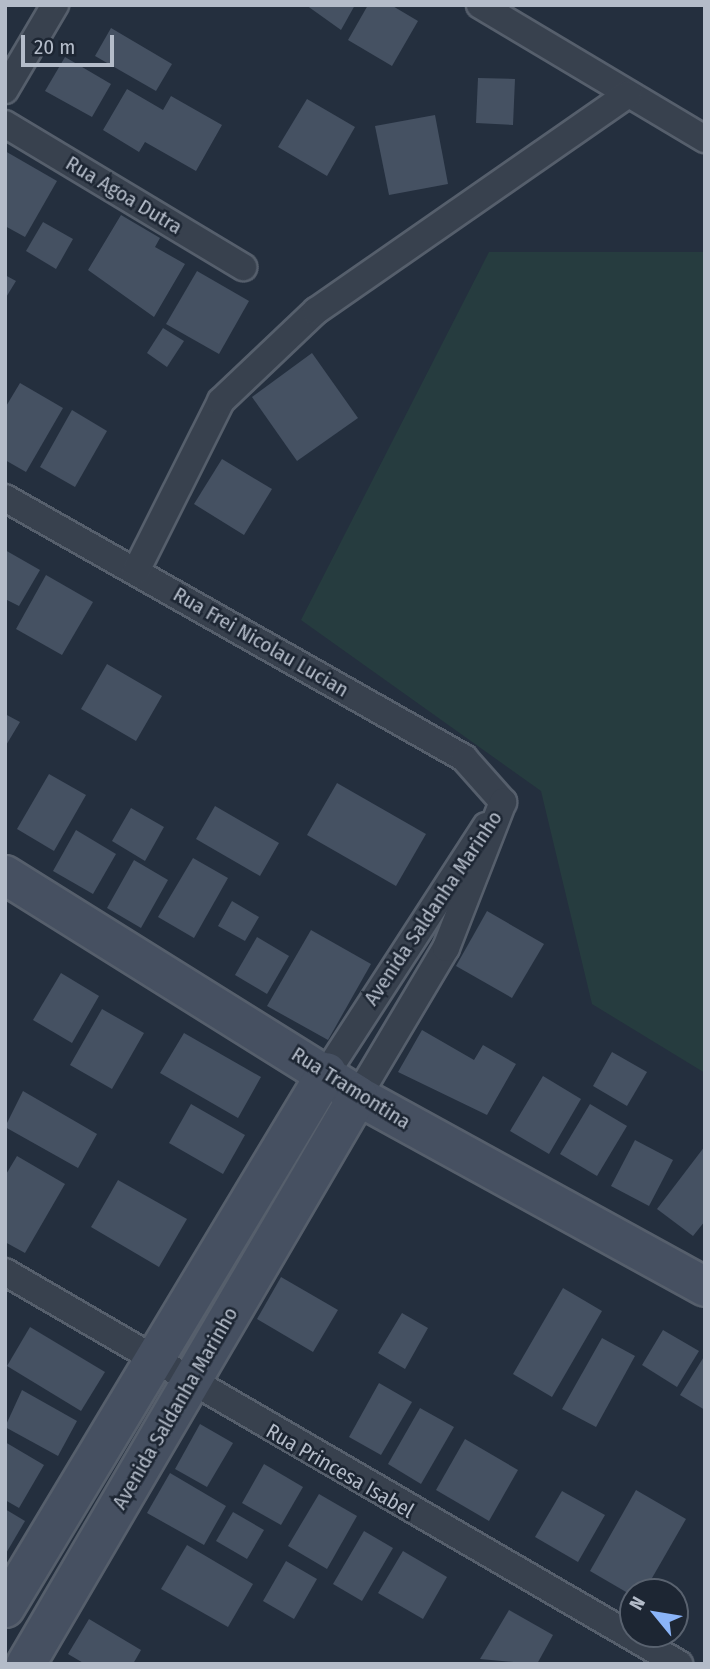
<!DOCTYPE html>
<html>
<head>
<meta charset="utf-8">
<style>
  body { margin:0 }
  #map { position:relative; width:710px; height:1669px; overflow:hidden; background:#242f3e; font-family:"Fira Sans Condensed",sans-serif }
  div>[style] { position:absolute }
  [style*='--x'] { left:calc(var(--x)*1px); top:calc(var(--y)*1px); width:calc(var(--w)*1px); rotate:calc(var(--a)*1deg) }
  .green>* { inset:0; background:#263c3f }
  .building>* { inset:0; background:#455162 }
  .roads { filter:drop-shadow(2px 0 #565f6c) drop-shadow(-2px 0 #565f6c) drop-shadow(0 2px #565f6c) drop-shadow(0 -2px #565f6c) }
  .street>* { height:26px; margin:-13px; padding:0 13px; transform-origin:13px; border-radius:13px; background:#38414e }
  .secondary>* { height:38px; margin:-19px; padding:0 19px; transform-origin:19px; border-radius:19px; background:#465061 }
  span { translate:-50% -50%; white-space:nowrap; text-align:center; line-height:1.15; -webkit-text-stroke:5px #1d2633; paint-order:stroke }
  .street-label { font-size:21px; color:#b4bcc9 }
  .frame { position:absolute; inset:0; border:7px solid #b4bcc9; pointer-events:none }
  .north { position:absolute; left:619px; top:1578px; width:70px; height:70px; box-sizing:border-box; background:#1d2633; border:2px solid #59626f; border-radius:50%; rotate:300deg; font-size:19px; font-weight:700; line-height:28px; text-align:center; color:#b4bcc9 }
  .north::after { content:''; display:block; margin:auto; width:24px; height:32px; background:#8ab4f8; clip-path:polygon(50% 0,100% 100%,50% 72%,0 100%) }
  .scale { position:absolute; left:21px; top:35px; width:93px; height:32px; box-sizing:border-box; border:4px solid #b4bcc9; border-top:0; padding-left:9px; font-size:21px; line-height:24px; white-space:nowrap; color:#b4bcc9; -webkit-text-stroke:5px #1d2633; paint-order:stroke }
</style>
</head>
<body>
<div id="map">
  <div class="green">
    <i style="clip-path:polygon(489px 252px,705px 252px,705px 1073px,592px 1004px,541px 791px,301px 620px)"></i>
  </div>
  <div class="building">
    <i style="clip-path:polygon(306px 5px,355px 5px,341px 30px)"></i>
    <i style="clip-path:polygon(368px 5px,391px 5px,418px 21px,392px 66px,348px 40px)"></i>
    <i style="clip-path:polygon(111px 28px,172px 64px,156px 91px,95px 56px)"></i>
    <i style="clip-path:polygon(65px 57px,111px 84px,92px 117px,45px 91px)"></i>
    <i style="clip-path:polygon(478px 78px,515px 79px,513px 125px,476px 123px)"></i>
    <i style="clip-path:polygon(127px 89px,163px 110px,171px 96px,222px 125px,196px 171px,145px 142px,139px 152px,103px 130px)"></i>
    <i style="clip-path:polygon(307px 99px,355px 127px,327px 176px,278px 147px)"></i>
    <i style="clip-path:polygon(435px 115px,448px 184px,389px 195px,375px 126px)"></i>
    <i style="clip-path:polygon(5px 151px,57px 181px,25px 237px,5px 226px)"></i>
    <i style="clip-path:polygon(121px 215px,160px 238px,155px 247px,185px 264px,154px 317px,88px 270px)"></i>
    <i style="clip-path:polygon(43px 222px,73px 239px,56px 269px,26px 251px)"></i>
    <i style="clip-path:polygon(197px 271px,249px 301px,219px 354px,166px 324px)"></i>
    <i style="clip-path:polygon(5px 275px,16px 281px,5px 299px)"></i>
    <i style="clip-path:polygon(163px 328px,184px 341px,167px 367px,147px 353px)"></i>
    <i style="clip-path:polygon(312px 353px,358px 418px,297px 461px,252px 397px)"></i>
    <i style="clip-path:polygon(20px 383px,63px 408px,26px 472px,5px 460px,5px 408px)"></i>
    <i style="clip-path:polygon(72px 410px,107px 431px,75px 487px,40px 467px)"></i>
    <i style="clip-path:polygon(222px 459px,272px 489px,244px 535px,194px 504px)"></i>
    <i style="clip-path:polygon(5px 550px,40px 570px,19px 606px,5px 599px)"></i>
    <i style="clip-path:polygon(46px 575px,93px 602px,62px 655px,16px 629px)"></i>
    <i style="clip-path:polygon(107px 664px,162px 696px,136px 741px,81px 709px)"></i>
    <i style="clip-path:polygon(5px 714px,20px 722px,5px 747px)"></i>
    <i style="clip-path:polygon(49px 774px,86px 795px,54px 851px,17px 829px)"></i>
    <i style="clip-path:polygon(337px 783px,426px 834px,396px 886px,307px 835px)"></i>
    <i style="clip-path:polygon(215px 806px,279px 843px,260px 876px,196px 839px)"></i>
    <i style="clip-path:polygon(131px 808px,164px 827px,145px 861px,112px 841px)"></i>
    <i style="clip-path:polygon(76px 830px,116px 854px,93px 894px,53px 871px)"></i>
    <i style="clip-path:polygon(193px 858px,228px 878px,194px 938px,158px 917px)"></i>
    <i style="clip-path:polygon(134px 860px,168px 880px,141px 928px,107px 908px)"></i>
    <i style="clip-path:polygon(232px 901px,259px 917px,245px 941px,218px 926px)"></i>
    <i style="clip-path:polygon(487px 911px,544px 944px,512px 998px,456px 966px)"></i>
    <i style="clip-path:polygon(311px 930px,371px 964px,328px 1040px,267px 1006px)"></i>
    <i style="clip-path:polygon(257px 937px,289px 956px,267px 994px,235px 975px)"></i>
    <i style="clip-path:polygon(61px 973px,99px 996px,72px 1043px,33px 1020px)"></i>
    <i style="clip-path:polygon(102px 1009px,144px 1033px,112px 1089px,70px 1065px)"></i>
    <i style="clip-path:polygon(422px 1030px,474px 1060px,483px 1045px,516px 1064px,487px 1115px,398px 1072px)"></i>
    <i style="clip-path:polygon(184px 1033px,261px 1077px,238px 1118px,160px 1073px)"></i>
    <i style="clip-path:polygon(612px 1052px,647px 1072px,627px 1106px,593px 1086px)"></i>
    <i style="clip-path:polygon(543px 1076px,581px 1099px,549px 1154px,510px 1131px)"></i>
    <i style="clip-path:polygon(23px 1091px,97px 1134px,78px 1168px,5px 1127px)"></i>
    <i style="clip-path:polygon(191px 1104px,245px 1135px,223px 1174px,169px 1143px)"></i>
    <i style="clip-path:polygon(590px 1104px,627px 1126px,597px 1176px,560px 1154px)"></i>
    <i style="clip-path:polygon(635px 1140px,673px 1160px,649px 1206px,611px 1186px)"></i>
    <i style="clip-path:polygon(705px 1146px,705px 1221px,693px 1236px,657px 1209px)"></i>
    <i style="clip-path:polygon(17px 1156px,65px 1184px,25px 1253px,5px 1242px,5px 1176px)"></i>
    <i style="clip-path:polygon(118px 1180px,187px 1219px,159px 1267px,91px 1227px)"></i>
    <i style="clip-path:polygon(281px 1277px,338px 1310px,313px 1352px,257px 1319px)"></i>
    <i style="clip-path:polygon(563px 1288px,602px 1311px,552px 1397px,513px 1374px)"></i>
    <i style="clip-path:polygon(402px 1313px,428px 1328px,405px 1369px,378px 1353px)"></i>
    <i style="clip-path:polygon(30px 1327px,105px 1372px,81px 1411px,7px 1366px)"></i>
    <i style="clip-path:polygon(663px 1330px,699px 1351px,677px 1387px,642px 1365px)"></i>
    <i style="clip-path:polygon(602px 1338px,635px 1356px,596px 1427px,562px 1409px)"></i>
    <i style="clip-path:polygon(705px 1355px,705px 1410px,680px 1395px)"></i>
    <i style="clip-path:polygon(379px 1383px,412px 1402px,381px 1455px,349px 1437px)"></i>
    <i style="clip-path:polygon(22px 1390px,77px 1421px,58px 1456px,5px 1427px)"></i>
    <i style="clip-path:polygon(420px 1408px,454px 1427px,421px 1484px,388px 1464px)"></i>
    <i style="clip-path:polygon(200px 1424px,233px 1443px,207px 1487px,175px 1469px)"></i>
    <i style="clip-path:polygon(465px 1439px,518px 1470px,489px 1521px,436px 1490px)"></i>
    <i style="clip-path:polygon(5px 1442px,44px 1465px,19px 1508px,5px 1500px)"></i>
    <i style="clip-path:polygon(264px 1464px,303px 1487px,281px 1525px,242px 1503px)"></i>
    <i style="clip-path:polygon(170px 1473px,226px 1506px,204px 1545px,147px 1513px)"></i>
    <i style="clip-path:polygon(636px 1490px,686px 1519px,644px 1592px,633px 1596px,590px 1571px)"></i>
    <i style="clip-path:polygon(562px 1491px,605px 1515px,578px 1562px,535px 1537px)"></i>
    <i style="clip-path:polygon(319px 1494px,357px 1516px,327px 1569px,288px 1546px)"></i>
    <i style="clip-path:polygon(5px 1509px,25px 1521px,5px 1555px)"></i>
    <i style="clip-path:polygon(233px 1512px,264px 1530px,247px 1559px,216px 1541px)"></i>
    <i style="clip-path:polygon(364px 1531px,393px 1548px,362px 1601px,333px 1584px)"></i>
    <i style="clip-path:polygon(187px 1545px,253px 1584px,228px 1627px,161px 1589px)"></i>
    <i style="clip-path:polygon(403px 1551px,447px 1577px,423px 1619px,378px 1593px)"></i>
    <i style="clip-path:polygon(286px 1561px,317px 1579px,294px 1619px,263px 1601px)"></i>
    <i style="clip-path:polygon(509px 1610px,553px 1635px,537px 1664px,480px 1659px)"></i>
    <i style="clip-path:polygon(89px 1619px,141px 1650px,133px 1664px,85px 1664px,68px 1654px)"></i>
  </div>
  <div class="roads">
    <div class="street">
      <i style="--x:480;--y:5;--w:262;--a:30.8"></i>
      <i style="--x:5;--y:90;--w:99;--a:-59.5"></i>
      <i style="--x:5;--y:124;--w:278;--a:31"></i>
      <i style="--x:5;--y:498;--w:528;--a:29.53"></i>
      <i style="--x:464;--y:758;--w:59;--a:48.4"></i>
      <i style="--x:136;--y:571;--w:190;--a:-63.4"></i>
      <i style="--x:221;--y:401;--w:131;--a:-43.5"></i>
      <i style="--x:316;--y:311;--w:380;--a:-34.8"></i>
      <i style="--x:327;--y:1072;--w:293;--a:-57.1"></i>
      <i style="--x:358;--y:1096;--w:172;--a:-59.3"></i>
      <i style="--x:446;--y:948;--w:157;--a:-68.7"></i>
      <i style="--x:5;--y:1272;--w:780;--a:30.18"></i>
    </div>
    <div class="secondary">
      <i style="--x:5;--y:875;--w:416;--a:32"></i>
      <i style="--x:358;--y:1096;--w:396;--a:28.8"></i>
      <i style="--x:5;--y:1608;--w:625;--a:-59"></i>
      <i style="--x:26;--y:1664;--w:658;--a:-59.69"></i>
    </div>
  </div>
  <div class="street-label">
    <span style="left:124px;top:195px;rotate:31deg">Rua Agoa Dutra</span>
    <span style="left:261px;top:642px;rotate:30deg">Rua Frei Nicolau Lucian</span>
    <span style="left:433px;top:908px;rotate:-56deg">Avenida Saldanha Marinho</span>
    <span style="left:351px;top:1088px;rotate:32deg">Rua Tramontina</span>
    <span style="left:175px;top:1408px;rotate:-60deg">Avenida Saldanha Marinho</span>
    <span style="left:340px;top:1471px;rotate:30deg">Rua Princesa Isabel</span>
  </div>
  <div class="frame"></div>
  <div class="north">N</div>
  <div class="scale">20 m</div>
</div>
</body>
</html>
